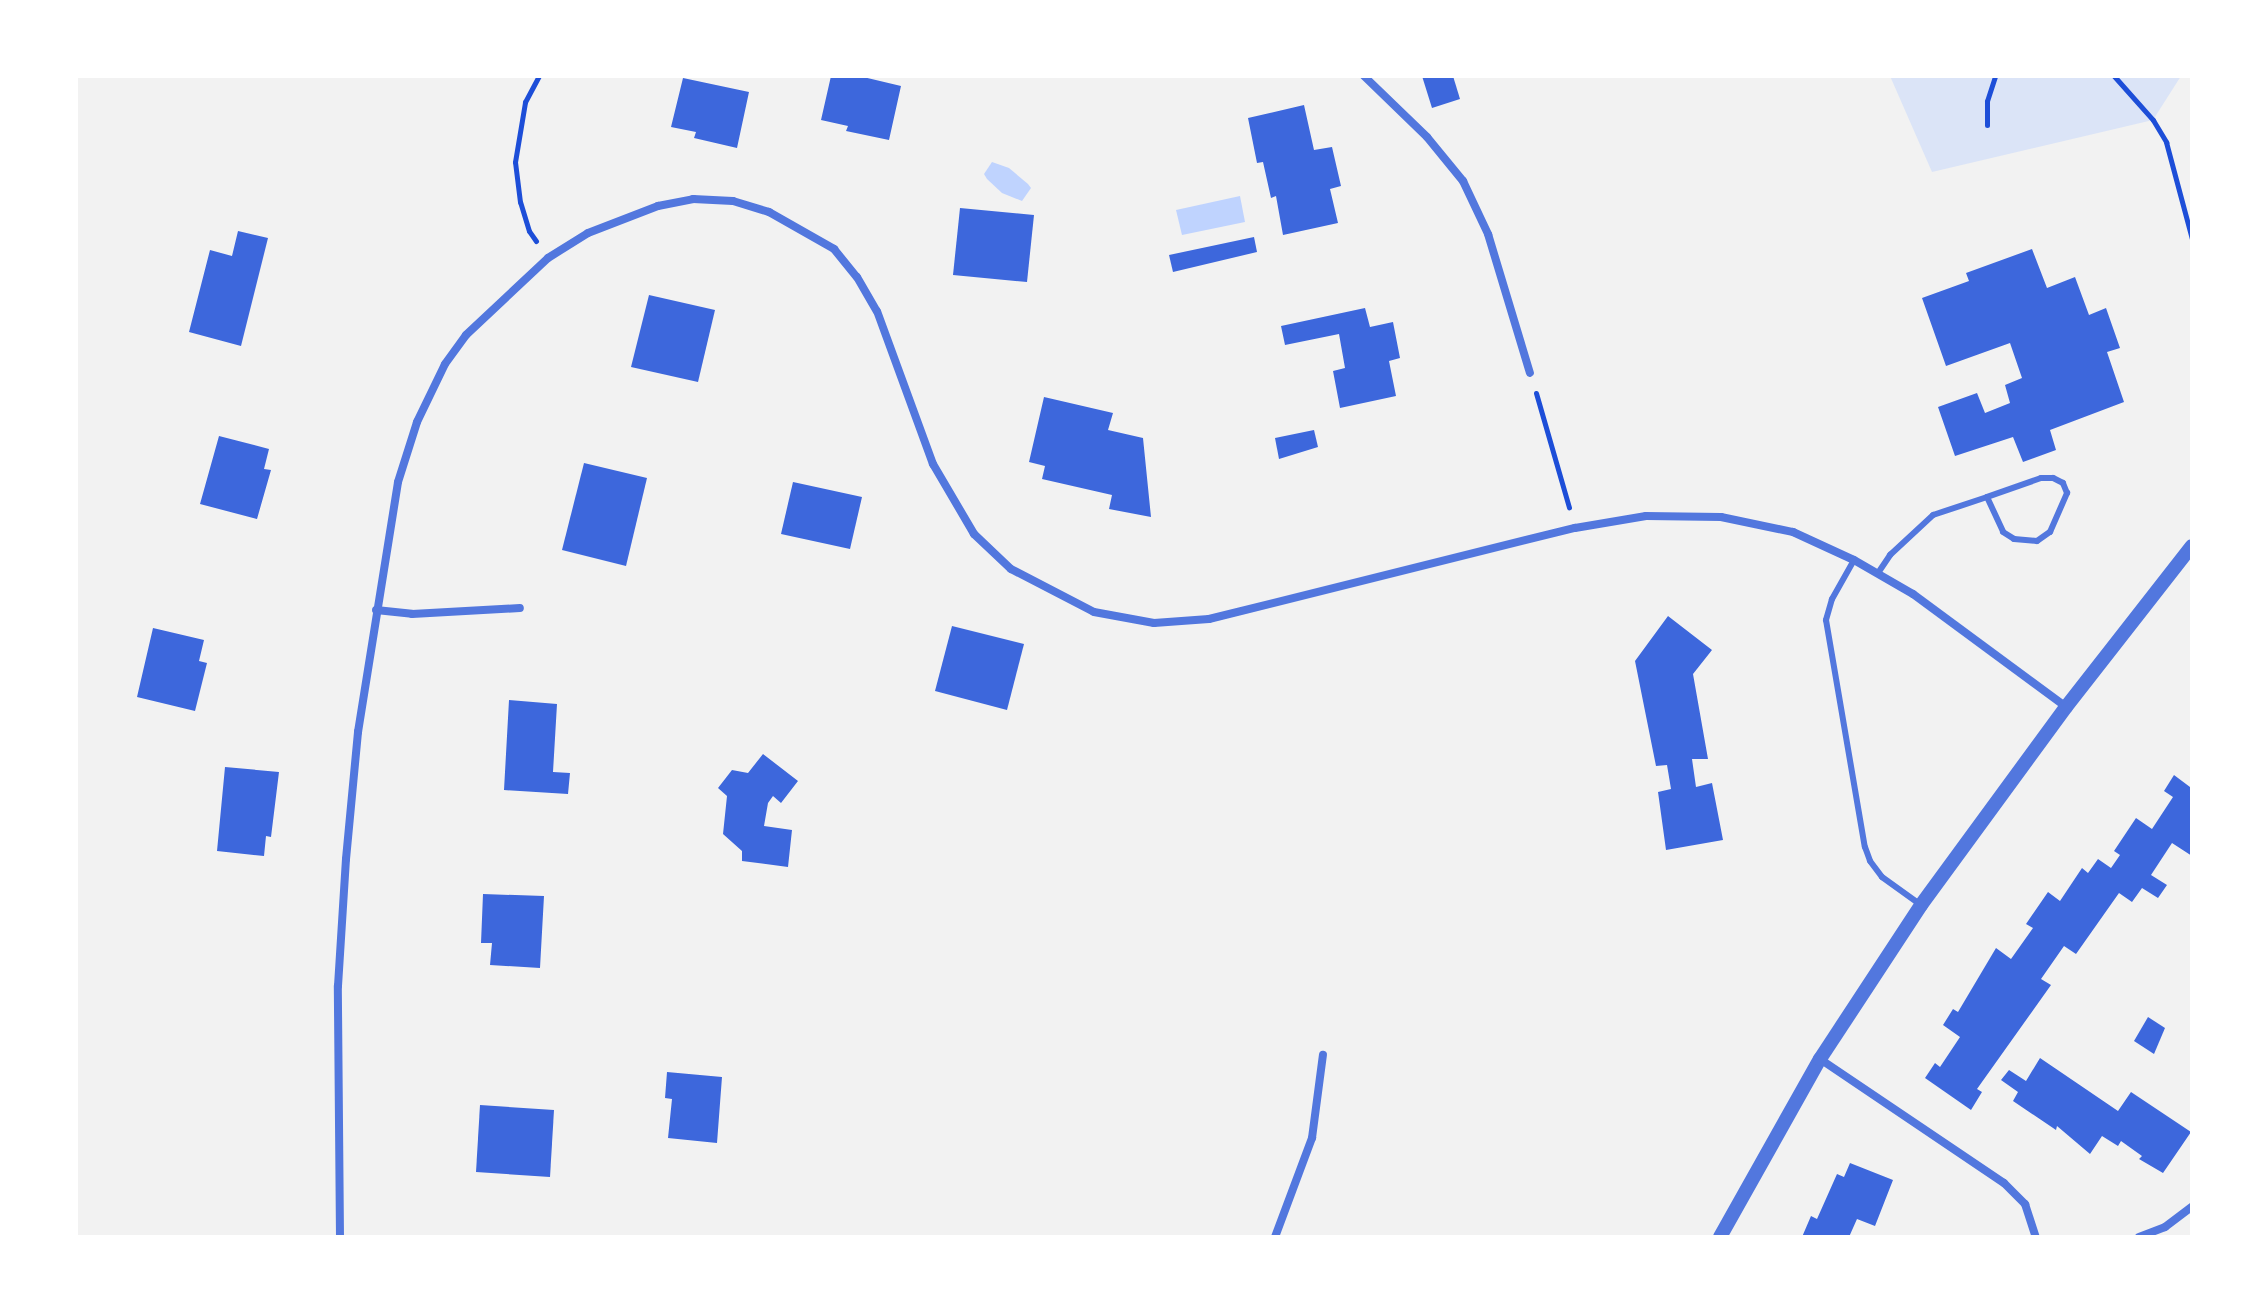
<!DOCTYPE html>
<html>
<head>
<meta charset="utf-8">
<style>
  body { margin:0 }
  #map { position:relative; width:2268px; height:1313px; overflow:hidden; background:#f2f2f2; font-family:Karla,sans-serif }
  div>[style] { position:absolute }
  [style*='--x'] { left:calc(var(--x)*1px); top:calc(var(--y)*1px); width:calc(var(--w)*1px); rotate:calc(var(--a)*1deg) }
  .green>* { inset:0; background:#dbe4f7 }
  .water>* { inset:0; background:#bfd3fe }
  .building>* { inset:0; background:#3d67dc }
  .path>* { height:5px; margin:-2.5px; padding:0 2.5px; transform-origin:2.5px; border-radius:2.5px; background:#1d4ed8 }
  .service>* { height:6px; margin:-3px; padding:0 3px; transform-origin:3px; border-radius:3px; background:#5277de }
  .minor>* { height:8px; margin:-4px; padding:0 4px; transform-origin:4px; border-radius:4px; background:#5277de }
  .tertiary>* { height:14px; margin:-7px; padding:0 7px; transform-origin:7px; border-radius:7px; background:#5277de }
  span { translate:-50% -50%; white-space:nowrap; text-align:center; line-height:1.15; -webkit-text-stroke:7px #fff; paint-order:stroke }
  .frame { position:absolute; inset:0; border:78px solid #fff; pointer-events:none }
</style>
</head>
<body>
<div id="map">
  <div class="green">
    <i style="clip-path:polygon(1890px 76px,2181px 76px,2153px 120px,1932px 172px)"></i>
  </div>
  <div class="water">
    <i style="clip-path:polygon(992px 162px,1009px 168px,1028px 184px,1031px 188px,1022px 201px,1002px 193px,987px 179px,984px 174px)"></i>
    <i style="clip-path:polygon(1240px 196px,1245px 222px,1182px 235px,1176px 210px)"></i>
  </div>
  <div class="building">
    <i style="clip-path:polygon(831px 76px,859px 76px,901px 86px,889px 140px,846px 131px,848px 126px,821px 120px)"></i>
    <i style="clip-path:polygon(1422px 76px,1453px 76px,1460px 99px,1432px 108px)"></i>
    <i style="clip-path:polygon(683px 78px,749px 92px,737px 148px,694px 138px,696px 132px,671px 127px)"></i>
    <i style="clip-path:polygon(1304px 105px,1314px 150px,1332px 147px,1341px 186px,1330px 189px,1338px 223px,1283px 235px,1276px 196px,1271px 198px,1263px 162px,1257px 163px,1248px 118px)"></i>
    <i style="clip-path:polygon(960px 208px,1034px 215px,1027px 282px,953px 275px)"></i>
    <i style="clip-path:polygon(238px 231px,268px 238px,241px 346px,189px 332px,210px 250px,232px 256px)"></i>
    <i style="clip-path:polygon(1254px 237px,1257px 252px,1173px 272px,1169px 255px)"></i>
    <i style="clip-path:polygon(2032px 249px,2047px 288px,2075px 277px,2089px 315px,2106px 308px,2120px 348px,2107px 352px,2124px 402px,2050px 430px,2056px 450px,2023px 462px,2013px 437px,1955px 456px,1938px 407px,1977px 393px,1985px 413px,2010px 403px,2005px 385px,2022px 378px,2010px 343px,1946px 366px,1922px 298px,1969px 281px,1966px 273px)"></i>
    <i style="clip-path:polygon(649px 295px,715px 310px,698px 382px,631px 367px)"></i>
    <i style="clip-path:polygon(1365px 308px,1370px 327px,1393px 322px,1400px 358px,1389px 361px,1396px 396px,1340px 408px,1333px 371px,1345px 368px,1339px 334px,1285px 345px,1281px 326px)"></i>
    <i style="clip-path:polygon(1044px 397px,1113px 413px,1108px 430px,1143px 438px,1151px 517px,1109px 509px,1112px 495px,1042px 479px,1045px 466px,1029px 462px)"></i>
    <i style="clip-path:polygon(1314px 430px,1318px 447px,1279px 459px,1275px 438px)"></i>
    <i style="clip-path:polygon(219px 436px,269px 449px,264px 469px,271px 470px,257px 519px,200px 504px)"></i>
    <i style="clip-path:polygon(584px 463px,647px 478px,626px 566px,562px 550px)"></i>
    <i style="clip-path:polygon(793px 482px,862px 497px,850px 549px,781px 534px)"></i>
    <i style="clip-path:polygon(1668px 616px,1712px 650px,1693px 674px,1708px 759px,1692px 759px,1696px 787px,1712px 783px,1723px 840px,1666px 850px,1658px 792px,1671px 789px,1667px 765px,1656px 766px,1635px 661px)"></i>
    <i style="clip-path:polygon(952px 626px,1024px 644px,1007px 710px,935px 691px)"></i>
    <i style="clip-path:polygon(153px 628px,204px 640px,199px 661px,207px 663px,195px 711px,137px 697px)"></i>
    <i style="clip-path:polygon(509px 700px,557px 704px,553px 772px,570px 773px,568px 794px,504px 790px)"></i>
    <i style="clip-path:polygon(763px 754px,798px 781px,781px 803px,773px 796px,768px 803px,764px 826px,792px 830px,788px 867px,742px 861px,742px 851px,723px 834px,727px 796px,718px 788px,732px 770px,748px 773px)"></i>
    <i style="clip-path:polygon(225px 767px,279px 772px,271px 837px,266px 836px,264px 856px,217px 851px)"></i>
    <i style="clip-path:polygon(2174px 775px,2190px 787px,2192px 785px,2192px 856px,2172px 843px,2151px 875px,2167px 885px,2158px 898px,2142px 888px,2132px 902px,2119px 893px,2076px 954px,2064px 946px,2041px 979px,2051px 985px,1977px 1089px,1982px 1092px,1971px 1110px,1925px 1078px,1935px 1063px,1940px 1067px,1960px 1037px,1943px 1025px,1953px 1009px,1958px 1012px,1996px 948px,2011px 959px,2033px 928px,2026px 924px,2048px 892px,2060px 901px,2082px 868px,2088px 873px,2098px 859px,2111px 868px,2120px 855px,2114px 851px,2136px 818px,2152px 829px,2173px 797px,2164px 791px)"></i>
    <i style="clip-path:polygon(483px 894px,544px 896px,540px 968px,490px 965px,492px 943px,481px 943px)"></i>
    <i style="clip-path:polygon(2148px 1017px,2165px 1028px,2154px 1054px,2134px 1041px)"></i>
    <i style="clip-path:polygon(2040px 1058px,2118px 1111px,2131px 1092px,2191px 1132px,2163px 1173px,2139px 1159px,2142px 1156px,2121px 1141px,2118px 1146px,2102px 1136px,2090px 1154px,2057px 1126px,2056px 1130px,2013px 1101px,2018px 1092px,2001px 1080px,2009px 1070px,2026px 1081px)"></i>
    <i style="clip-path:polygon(667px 1072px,722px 1077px,717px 1143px,668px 1138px,672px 1099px,665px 1098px)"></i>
    <i style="clip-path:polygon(480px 1105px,554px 1110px,550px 1177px,476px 1172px)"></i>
    <i style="clip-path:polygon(1850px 1163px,1893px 1180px,1875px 1226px,1857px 1219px,1849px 1237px,1802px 1237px,1811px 1216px,1817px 1219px,1837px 1174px,1844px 1177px)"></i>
  </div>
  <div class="path">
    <i style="--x:2114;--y:76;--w:59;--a:48.4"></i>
    <i style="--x:2153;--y:120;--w:26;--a:59"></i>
    <i style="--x:2166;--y:142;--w:100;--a:75"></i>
    <i style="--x:1987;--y:125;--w:24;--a:-90"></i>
    <i style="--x:1987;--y:101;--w:26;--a:-72"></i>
    <i style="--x:536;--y:241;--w:12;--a:-125"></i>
    <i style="--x:529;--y:231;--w:30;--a:-107"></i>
    <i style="--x:520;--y:202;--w:40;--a:-97.1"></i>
    <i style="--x:515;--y:162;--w:61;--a:-80.5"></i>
    <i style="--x:525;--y:102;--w:30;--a:-62"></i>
    <i style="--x:1536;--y:393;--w:119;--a:73.9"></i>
  </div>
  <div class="service">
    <i style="--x:1854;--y:560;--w:45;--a:119.4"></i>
    <i style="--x:1832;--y:599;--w:22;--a:106"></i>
    <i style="--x:1826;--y:620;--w:230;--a:80.3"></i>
    <i style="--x:1865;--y:847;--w:15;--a:70"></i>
    <i style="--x:1870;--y:861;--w:20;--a:53"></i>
    <i style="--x:1882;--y:877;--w:48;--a:35.7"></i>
    <i style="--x:1878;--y:573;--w:22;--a:-56"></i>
    <i style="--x:1890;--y:555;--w:59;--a:-42.9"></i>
    <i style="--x:1933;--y:515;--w:57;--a:-18.4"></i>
    <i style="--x:1987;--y:497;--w:38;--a:65"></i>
    <i style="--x:2003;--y:532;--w:13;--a:32"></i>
    <i style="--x:2014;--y:539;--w:23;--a:5"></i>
    <i style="--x:2037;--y:541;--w:16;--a:-35"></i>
    <i style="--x:2050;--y:532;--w:43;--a:-66.4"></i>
    <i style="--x:2067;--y:493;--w:11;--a:-112"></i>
    <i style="--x:2063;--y:483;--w:11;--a:-153"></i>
    <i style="--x:2053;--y:478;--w:12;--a:180"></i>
    <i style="--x:2041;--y:478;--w:57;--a:160.6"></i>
  </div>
  <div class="minor">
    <i style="--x:1364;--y:76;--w:88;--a:44.1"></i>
    <i style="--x:1427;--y:137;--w:57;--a:50.7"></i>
    <i style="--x:1463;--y:181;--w:59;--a:64.7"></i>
    <i style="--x:1488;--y:234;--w:145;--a:73.2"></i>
    <i style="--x:376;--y:610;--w:36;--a:6"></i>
    <i style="--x:412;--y:614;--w:108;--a:-3.2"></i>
    <i style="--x:1820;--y:1059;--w:222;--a:34"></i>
    <i style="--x:2004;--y:1183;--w:30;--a:45"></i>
    <i style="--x:2025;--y:1204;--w:35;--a:72"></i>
    <i style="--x:340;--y:1237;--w:251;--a:-90.5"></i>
    <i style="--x:338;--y:986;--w:127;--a:-86.4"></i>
    <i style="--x:346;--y:859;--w:128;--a:-84.6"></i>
    <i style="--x:358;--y:732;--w:253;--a:-80.9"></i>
    <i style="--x:398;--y:482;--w:63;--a:-72.4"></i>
    <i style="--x:417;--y:422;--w:64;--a:-64.2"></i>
    <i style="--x:445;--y:364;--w:36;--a:-54"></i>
    <i style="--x:466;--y:335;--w:112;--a:-43.2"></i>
    <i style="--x:548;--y:258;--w:47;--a:-32"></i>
    <i style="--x:588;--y:233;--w:75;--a:-21.1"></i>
    <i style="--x:658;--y:206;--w:36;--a:-11"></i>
    <i style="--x:693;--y:199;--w:40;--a:2.9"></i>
    <i style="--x:733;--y:201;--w:38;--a:17"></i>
    <i style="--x:769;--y:212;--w:75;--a:29.6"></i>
    <i style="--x:834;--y:249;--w:36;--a:51"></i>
    <i style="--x:857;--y:277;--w:39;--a:60"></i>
    <i style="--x:877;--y:311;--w:163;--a:69.9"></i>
    <i style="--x:933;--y:464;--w:81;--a:59.6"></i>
    <i style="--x:974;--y:534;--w:51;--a:43.4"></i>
    <i style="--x:1011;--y:569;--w:93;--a:27.4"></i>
    <i style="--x:1094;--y:612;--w:61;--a:10.4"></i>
    <i style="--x:1154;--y:623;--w:55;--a:-4.2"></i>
    <i style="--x:1209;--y:619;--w:377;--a:-14"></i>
    <i style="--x:1575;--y:528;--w:72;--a:-9.6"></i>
    <i style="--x:1646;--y:516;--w:75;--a:0.8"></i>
    <i style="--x:1721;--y:517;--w:74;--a:11.8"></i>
    <i style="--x:1793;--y:532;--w:67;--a:24.7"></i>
    <i style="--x:1854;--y:560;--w:68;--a:30"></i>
    <i style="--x:1913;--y:594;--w:190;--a:36.4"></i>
    <i style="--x:1275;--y:1237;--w:106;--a:-69.5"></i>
    <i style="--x:1312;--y:1138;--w:84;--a:-82.5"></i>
    <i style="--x:2139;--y:1237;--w:28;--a:-21"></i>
    <i style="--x:2165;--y:1227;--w:34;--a:-37"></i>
  </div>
  <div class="tertiary">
    <i style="--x:1720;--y:1237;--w:204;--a:-60.7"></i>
    <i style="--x:1820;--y:1059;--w:184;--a:-56.7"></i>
    <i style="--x:1921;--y:905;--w:245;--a:-53.8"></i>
    <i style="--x:2066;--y:707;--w:204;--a:-52"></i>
  </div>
  <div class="frame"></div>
</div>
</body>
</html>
